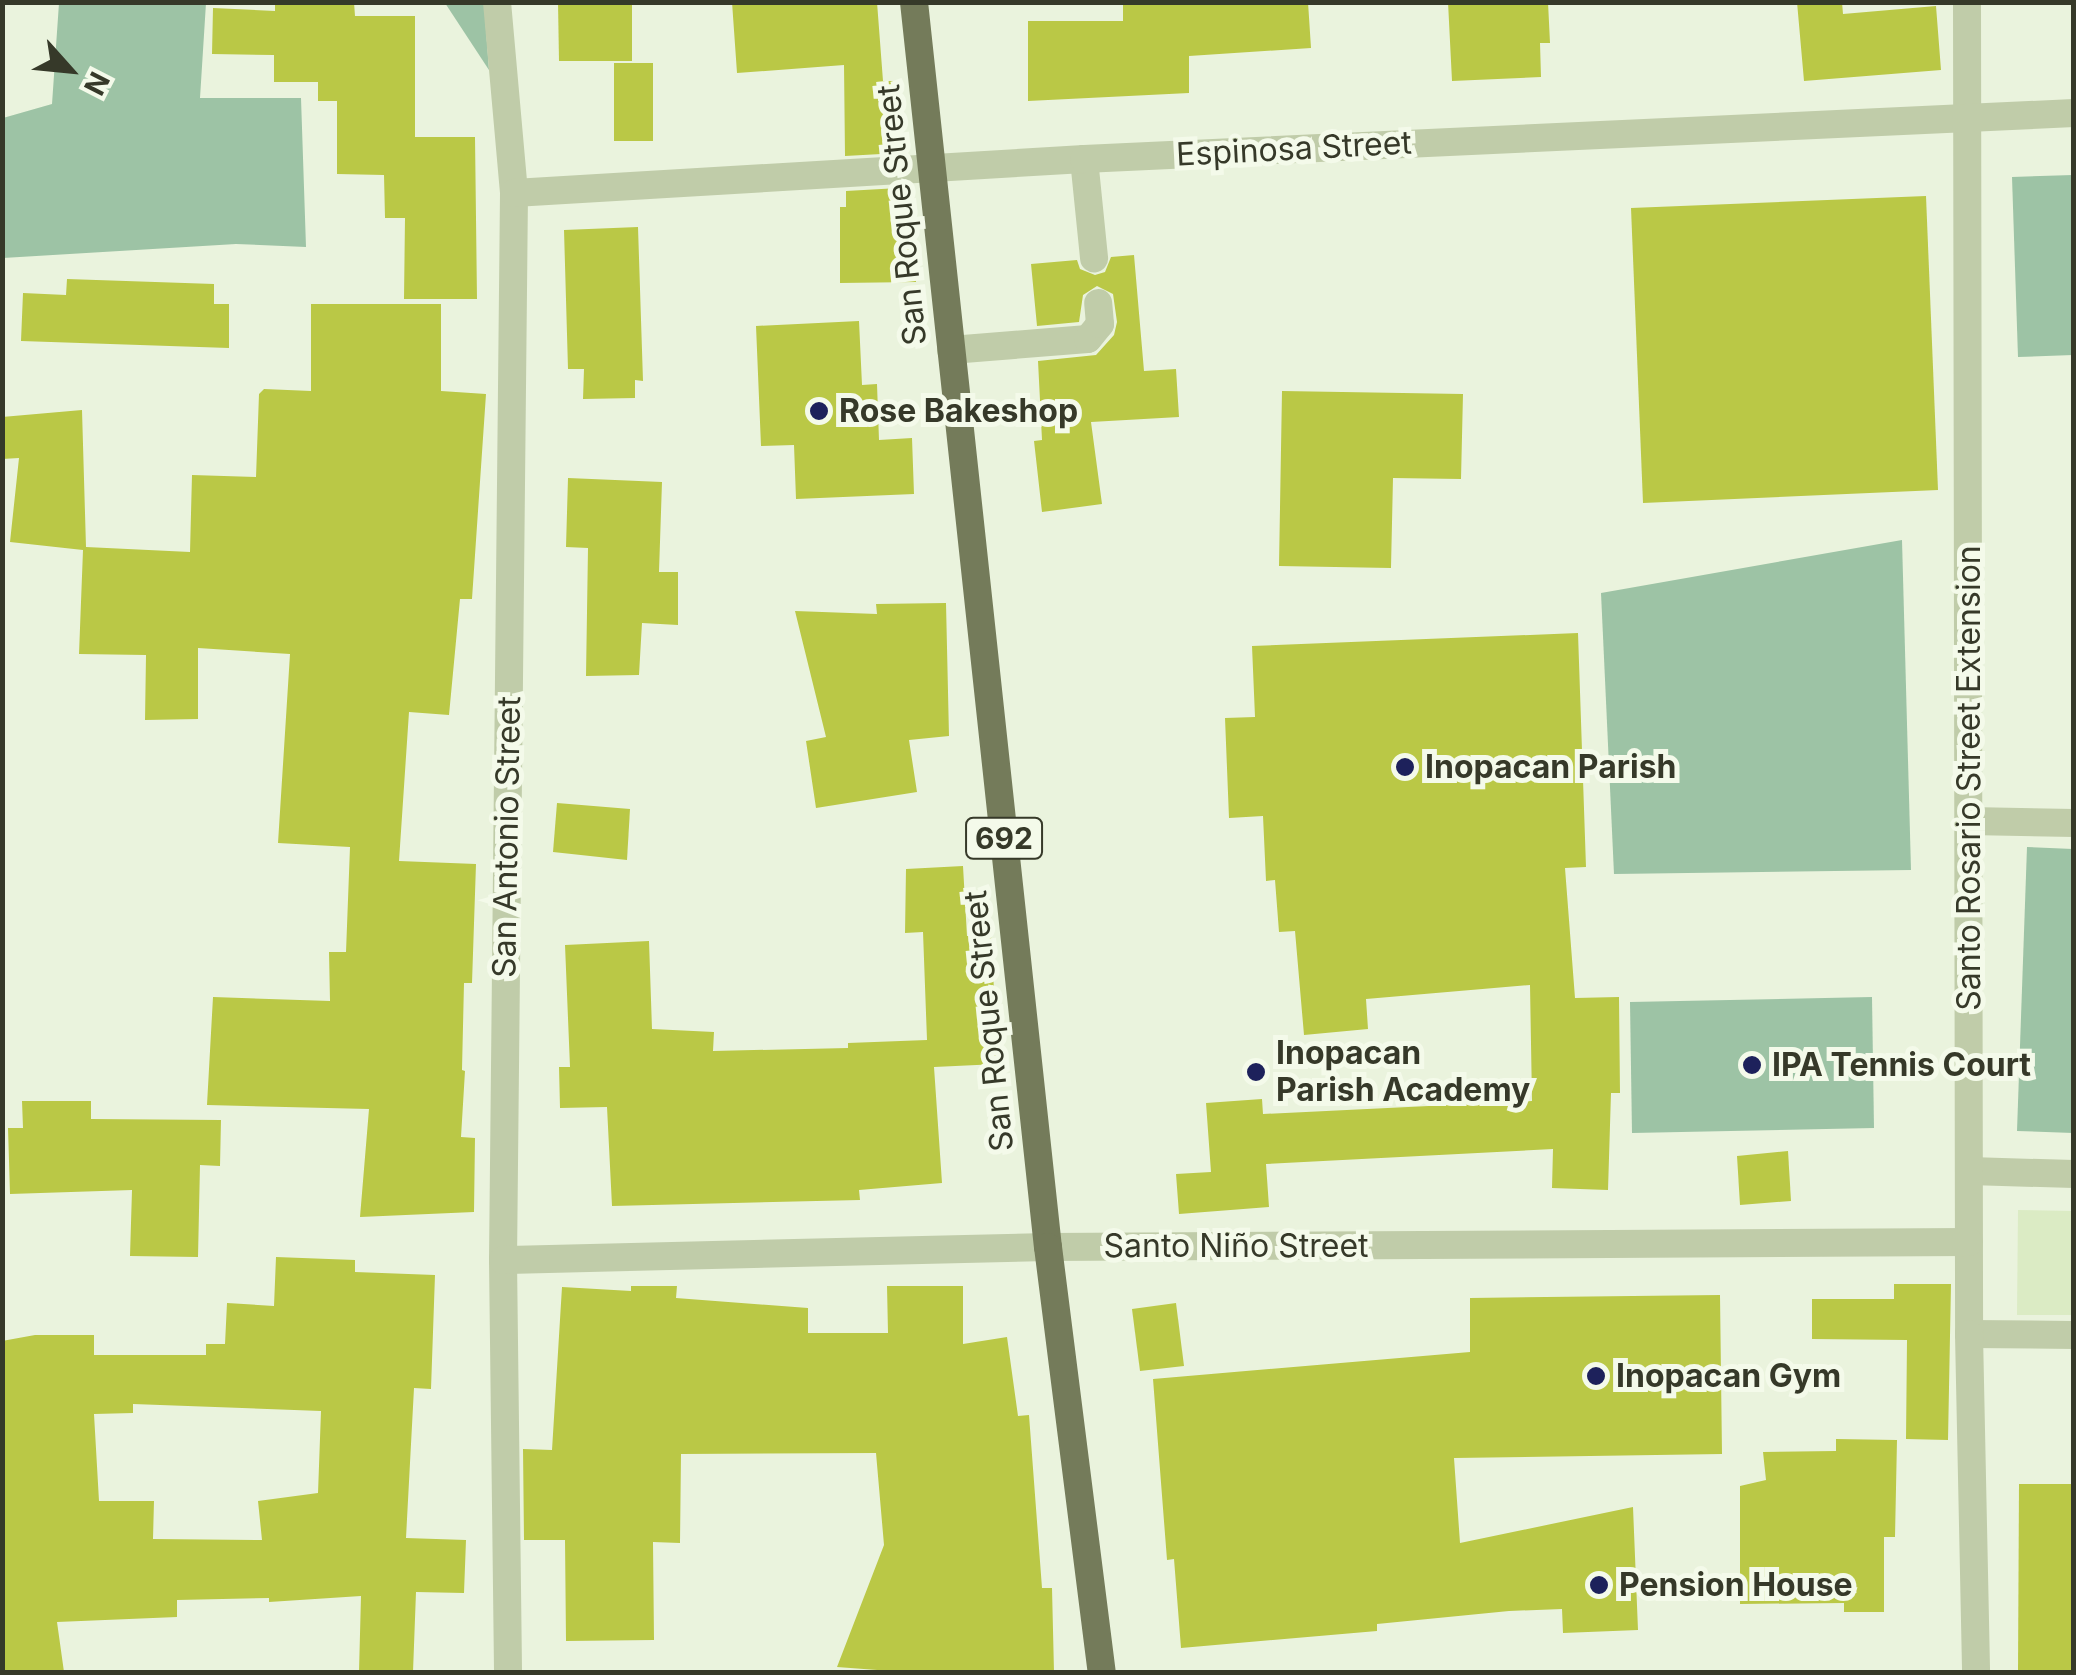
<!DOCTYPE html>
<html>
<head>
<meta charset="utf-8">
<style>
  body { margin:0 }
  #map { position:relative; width:2076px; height:1675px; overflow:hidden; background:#eaf3dd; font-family:Inter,sans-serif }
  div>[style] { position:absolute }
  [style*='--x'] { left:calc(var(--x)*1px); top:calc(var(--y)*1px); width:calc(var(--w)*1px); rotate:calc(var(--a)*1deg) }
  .green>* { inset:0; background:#9dc3a5 }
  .plaza>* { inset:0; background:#dbebc4 }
  .building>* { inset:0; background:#bac846 }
  .service>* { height:28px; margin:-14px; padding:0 14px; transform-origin:14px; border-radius:14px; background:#c0cca9 }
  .minor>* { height:28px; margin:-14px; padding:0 14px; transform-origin:14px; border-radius:14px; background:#c0cca9 }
  .primary>* { height:28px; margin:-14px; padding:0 14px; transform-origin:14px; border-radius:14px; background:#747b5a }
  .dots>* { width:28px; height:28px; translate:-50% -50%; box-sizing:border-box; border:5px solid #f4faea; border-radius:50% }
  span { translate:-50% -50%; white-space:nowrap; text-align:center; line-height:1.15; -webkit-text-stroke:10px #f4faea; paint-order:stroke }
  .shield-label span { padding:2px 8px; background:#f4faea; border:2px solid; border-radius:8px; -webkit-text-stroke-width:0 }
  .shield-label { font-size:30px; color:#363929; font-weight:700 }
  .street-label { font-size:32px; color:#363929 }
  .poi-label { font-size:32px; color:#363929; font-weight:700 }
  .left { translate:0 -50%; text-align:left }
  .frame { position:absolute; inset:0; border:5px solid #363929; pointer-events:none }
  .north { position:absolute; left:20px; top:20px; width:100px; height:100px; -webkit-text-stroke:8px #f4faea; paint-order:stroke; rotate:117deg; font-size:28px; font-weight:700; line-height:40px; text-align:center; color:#363929 }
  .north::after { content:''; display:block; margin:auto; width:35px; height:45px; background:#363929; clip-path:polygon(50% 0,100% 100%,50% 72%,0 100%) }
</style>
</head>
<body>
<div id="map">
  <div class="green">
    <i style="clip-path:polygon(59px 3px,206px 3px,200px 98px,301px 98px,306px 247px,236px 244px,3px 258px,3px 118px,52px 104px)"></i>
    <i style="clip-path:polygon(445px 3px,484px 3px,489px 70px)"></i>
    <i style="clip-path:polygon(2073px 175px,2073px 355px,2018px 357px,2012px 177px)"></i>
    <i style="clip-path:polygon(1902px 540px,1911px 870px,1614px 874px,1601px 593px)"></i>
    <i style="clip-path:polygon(2027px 847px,2073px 849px,2073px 1133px,2017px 1131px)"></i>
    <i style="clip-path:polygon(1872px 997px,1874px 1128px,1632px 1133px,1630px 1002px)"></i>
  </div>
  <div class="plaza">
    <i style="clip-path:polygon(2018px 1210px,2073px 1211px,2073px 1315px,2017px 1315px)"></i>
  </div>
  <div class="building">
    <i style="clip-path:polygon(275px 2px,354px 2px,355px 16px,415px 16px,415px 137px,475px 137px,477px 299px,404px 299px,405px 218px,385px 218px,384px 175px,337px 174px,337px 101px,318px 101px,318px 82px,274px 82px,274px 55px,212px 54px,213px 8px,275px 11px)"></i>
    <i style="clip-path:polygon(558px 2px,632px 2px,632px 61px,559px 61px)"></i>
    <i style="clip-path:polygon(732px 2px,877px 2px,883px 81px,897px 81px,899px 153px,845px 156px,844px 65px,737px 73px)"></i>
    <i style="clip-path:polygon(1123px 2px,1308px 2px,1311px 48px,1189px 56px,1189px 93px,1028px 101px,1028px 21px,1123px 21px)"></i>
    <i style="clip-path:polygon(1448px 2px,1548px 2px,1550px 43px,1540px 43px,1541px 77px,1452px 81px)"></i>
    <i style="clip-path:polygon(1797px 2px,1842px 2px,1843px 14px,1936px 6px,1941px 70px,1804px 81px)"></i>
    <i style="clip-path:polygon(614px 63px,653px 63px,653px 141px,614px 141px)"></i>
    <i style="clip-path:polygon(899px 188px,900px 206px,916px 206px,916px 282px,840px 283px,840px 207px,846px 207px,846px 191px)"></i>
    <i style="clip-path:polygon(1926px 196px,1938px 490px,1643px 503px,1631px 208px)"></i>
    <i style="clip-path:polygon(638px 227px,643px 381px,635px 380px,635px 398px,583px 399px,584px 369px,568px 369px,564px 230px)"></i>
    <i style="clip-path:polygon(1134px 255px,1144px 371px,1176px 369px,1179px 417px,1091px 422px,1102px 504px,1042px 512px,1034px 441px,1042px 440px,1038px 361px,1096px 355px,1114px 335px,1117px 322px,1113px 294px,1097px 286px,1083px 295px,1079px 322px,1037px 326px,1031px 264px,1077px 260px,1080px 269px,1095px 275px,1105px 272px,1111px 257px)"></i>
    <i style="clip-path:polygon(67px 279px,214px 284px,214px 304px,229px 304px,229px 348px,21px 341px,23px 293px,66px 295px)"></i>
    <i style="clip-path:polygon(311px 304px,441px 304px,441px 391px,486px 394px,472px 599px,460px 599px,449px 715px,409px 712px,399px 861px,476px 864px,472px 983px,464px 983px,462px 1070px,465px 1071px,461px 1137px,475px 1138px,474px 1212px,360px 1217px,369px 1109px,207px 1105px,213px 997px,330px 1001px,329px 952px,346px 952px,350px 847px,278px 843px,290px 654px,198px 648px,198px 719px,145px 720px,146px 655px,79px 654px,83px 550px,10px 542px,19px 458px,2px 459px,2px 417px,82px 410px,86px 547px,190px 552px,192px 475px,256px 477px,259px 394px,264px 389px,311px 391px)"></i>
    <i style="clip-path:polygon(859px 321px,862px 385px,877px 384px,879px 440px,912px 438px,914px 494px,796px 499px,794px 445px,761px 446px,756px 326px)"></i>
    <i style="clip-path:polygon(1282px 391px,1463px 394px,1461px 479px,1393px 478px,1391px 568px,1279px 566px)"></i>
    <i style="clip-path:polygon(568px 478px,662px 482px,659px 572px,678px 572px,678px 625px,642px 623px,639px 675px,586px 676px,588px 548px,566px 547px)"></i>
    <i style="clip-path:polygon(946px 603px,949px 736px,909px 740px,917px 792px,816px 808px,806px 741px,826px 737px,795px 611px,877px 614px,876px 604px)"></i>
    <i style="clip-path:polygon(1578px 633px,1586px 867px,1565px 868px,1575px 998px,1619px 997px,1620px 1093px,1611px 1093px,1608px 1190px,1552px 1188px,1553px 1149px,1266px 1164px,1269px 1207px,1179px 1214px,1176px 1174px,1211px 1172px,1206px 1103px,1262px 1099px,1263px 1114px,1532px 1101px,1530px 985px,1366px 999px,1368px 1029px,1304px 1035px,1295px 931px,1279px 932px,1275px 880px,1266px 881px,1263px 816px,1229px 818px,1225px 718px,1255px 717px,1252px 646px)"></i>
    <i style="clip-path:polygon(557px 803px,630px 809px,627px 860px,553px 852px)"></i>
    <i style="clip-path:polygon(963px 866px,967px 936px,991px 935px,998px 1064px,934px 1067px,942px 1183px,859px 1190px,860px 1200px,612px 1206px,607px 1107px,560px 1108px,559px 1067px,570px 1067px,565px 945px,649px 941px,652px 1029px,714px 1032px,713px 1051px,848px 1048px,848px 1043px,927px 1040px,923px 932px,905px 933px,906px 869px)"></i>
    <i style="clip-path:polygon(22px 1101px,91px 1101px,91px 1119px,221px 1120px,220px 1166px,200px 1165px,198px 1257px,130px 1256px,132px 1190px,10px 1194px,8px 1128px,23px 1128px)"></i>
    <i style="clip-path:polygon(1788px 1151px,1791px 1201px,1740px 1205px,1737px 1156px)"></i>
    <i style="clip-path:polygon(evenodd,276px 1257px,355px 1260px,355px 1272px,435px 1275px,431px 1389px,414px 1388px,406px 1538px,466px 1540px,464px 1593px,416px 1592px,413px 1672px,359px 1672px,361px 1596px,269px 1602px,269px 1598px,177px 1600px,177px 1617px,57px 1622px,64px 1672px,2px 1672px,2px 1341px,35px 1335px,94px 1335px,94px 1355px,206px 1355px,206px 1344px,225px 1344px,227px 1303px,274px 1306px,276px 1257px,133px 1404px,321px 1411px,318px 1493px,258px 1501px,262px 1540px,153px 1539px,154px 1501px,99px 1501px,94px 1414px,133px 1413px,133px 1404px)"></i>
    <i style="clip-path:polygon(1894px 1284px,1951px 1284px,1948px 1440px,1906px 1439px,1907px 1340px,1812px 1339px,1812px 1299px,1894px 1299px)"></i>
    <i style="clip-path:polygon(631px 1286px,677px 1286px,676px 1298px,808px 1308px,808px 1333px,888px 1333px,887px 1286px,963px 1286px,963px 1344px,1007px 1337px,1018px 1416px,1029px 1415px,1042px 1588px,1052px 1588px,1054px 1672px,904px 1672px,837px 1667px,884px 1545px,876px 1453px,681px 1454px,680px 1543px,653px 1542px,654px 1640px,566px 1641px,565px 1540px,524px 1540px,523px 1449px,552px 1450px,562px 1287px,631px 1291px)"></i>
    <i style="clip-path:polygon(1720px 1295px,1722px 1454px,1454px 1458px,1460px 1543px,1633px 1507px,1638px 1630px,1563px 1633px,1562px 1609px,1509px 1611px,1377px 1624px,1377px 1631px,1181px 1648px,1174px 1559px,1167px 1560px,1153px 1379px,1470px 1352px,1470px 1298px)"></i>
    <i style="clip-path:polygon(1176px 1303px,1184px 1366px,1140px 1371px,1132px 1309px)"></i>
    <i style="clip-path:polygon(1836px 1439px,1897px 1440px,1895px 1537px,1884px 1537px,1884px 1612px,1844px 1612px,1844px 1603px,1740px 1604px,1740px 1486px,1766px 1480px,1763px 1452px,1836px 1451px)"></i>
    <i style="clip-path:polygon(2019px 1484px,2074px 1484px,2074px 1672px,2018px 1672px)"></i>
  </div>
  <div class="service">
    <i style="--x:1084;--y:159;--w:100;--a:84.2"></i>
    <i style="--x:951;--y:350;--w:137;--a:-4.6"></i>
    <i style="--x:1088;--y:339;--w:19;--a:-51"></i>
    <i style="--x:1100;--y:324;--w:21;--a:-95"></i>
    <i style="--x:1969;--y:821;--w:105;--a:1.1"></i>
    <i style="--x:1970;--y:1171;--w:104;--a:1.7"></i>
    <i style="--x:1969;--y:1334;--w:105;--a:0.5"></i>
  </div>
  <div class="minor">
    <i style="--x:497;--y:2;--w:192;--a:84.9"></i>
    <i style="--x:514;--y:193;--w:1067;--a:90.59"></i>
    <i style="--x:503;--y:1260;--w:412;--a:89.3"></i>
    <i style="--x:1967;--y:2;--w:1332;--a:89.91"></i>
    <i style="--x:1969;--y:1334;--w:338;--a:88.8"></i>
    <i style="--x:514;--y:193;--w:571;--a:-3.41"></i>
    <i style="--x:1084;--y:159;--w:991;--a:-2.66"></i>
    <i style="--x:503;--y:1260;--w:545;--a:-1.37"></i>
    <i style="--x:1048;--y:1247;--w:921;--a:-0.31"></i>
  </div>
  <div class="primary">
    <i style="--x:914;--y:2;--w:1252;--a:83.86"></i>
    <i style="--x:1048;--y:1247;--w:428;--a:82.8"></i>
  </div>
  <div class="dots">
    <i style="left:819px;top:411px;background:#1d215b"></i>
    <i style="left:1405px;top:767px;background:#1d215b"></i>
    <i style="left:1752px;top:1065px;background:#1d215b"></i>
    <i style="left:1256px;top:1072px;background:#1d215b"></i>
    <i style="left:1596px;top:1376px;background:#1d215b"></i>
    <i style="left:1599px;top:1585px;background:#1d215b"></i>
  </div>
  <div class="shield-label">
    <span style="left:1004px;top:838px">692</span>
  </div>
  <div class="street-label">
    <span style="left:1294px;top:149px;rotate:-3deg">Espinosa Street</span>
    <span style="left:902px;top:215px;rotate:-96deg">San Roque Street</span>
    <span style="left:1969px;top:778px;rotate:-90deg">Santo Rosario Street Extension</span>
    <span style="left:507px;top:837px;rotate:-89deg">San Antonio Street</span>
    <span style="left:989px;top:1021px;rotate:-96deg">San Roque Street</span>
    <span style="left:1236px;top:1246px">Santo Niño Street</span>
  </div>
  <div class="poi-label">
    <span class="left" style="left:839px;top:411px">Rose Bakeshop</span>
    <span class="left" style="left:1425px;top:767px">Inopacan Parish</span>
    <span class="left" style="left:1276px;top:1072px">Inopacan<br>Parish Academy</span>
    <span class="left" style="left:1772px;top:1065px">IPA Tennis Court</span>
    <span class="left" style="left:1616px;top:1376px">Inopacan Gym</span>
    <span class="left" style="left:1619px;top:1585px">Pension House</span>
  </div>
  <div class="frame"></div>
  <div class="north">N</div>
</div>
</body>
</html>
